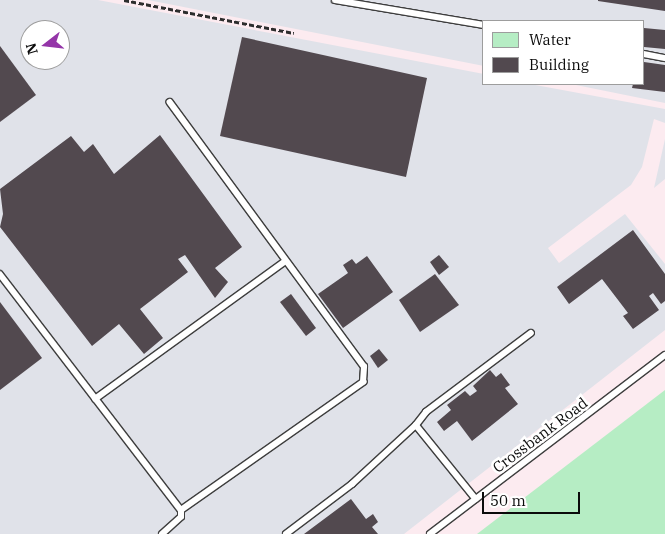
<!DOCTYPE html>
<html>
<head>
<meta charset="utf-8">
<style>
  body { margin:0 }
  #map { position:relative; width:665px; height:534px; overflow:hidden; background:#fcebf0; font-family:"IBM Plex Serif",serif }
  div>[style] { position:absolute }
  [style*='--x'] { left:calc(var(--x)*1px); top:calc(var(--y)*1px); width:calc(var(--w)*1px); rotate:calc(var(--a)*1deg) }
  .industrial>* { inset:0; background:#e0e2e9 }
  .water>* { inset:0; background:#b6edc4 }
  .building>* { inset:0; background:#52494f }
  .path>* { height:2.5px; margin-top:-1.25px; transform-origin:0; background:repeating-linear-gradient(90deg,#2d2d2d 0 5px,transparent 0 7.5px) }
  .roads { filter:drop-shadow(1px 0 #3e3e3e) drop-shadow(-1px 0 #3e3e3e) drop-shadow(0 1px #3e3e3e) drop-shadow(0 -1px #3e3e3e) }
  .service>* { height:5.5px; margin:-2.75px; padding:0 2.75px; transform-origin:2.75px; border-radius:2.75px; background:#fff }
  span { translate:-50% -50%; white-space:nowrap; text-align:center; line-height:1.15; -webkit-text-stroke:5px #fff; paint-order:stroke }
  .street-label { font-size:15px; color:#0b0b0b }
  .legend { position:absolute; left:482px; top:20px; width:162px; height:65px; box-sizing:border-box; background:#fff; border:1px solid #9d9d9d; margin:0; padding:6px 9px; list-style:none; font-size:15px; color:#0b0b0b }
  .legend li { display:flex; align-items:center; gap:10px; height:25px }
  .legend b { width:25px; border:1px solid #9d9d9d }
  .north { position:absolute; left:20px; top:20px; width:50px; height:50px; box-sizing:border-box; background:#fff; border:1px solid #9d9d9d; border-radius:50%; rotate:254deg; font-size:14px; font-weight:700; line-height:20px; text-align:center; color:#0b0b0b }
  .north::after { content:''; display:block; margin:auto; width:18px; height:22px; background:#9435a8; clip-path:polygon(50% 0,100% 100%,50% 72%,0 100%) }
  .scale { position:absolute; left:482px; top:492px; width:98px; height:22px; box-sizing:border-box; border:2px solid #0b0b0b; border-top:0; padding-left:6px; font-size:15px; line-height:18px; white-space:nowrap; color:#0b0b0b; -webkit-text-stroke:4px #fff; paint-order:stroke }
</style>
</head>
<body>
<div id="map">
  <div class="industrial">
    <i style="clip-path:polygon(evenodd,0 0,98px 0,484px 74px,484px 84px,530px 84px,665px 109px,665px 123px,654px 119px,642px 167px,631px 185px,548px 248px,559px 263px,625px 214px,665px 264px,665px 330px,404px 534px,0 534px,0 0,30px 30px,60px 30px,60px 60px,30px 60px,30px 30px)"></i>
    <i style="clip-path:polygon(148px 0,665px 0,665px 103px,571px 84px,644px 84px,644px 21px,484px 21px,484px 66px)"></i>
    <i style="clip-path:polygon(665px 139px,665px 179px,654px 188px)"></i>
  </div>
  <div class="water">
    <i style="clip-path:polygon(665px 390px,665px 534px,477px 534px)"></i>
  </div>
  <div class="building">
    <i style="clip-path:polygon(665px 0,665px 11px,598px 1px,598px 0)"></i>
    <i style="clip-path:polygon(644px 28px,665px 30px,665px 49px,644px 47px)"></i>
    <i style="clip-path:polygon(242px 37px,427px 78px,406px 177px,220px 136px)"></i>
    <i style="clip-path:polygon(0 46px,36px 95px,0 122px)"></i>
    <i style="clip-path:polygon(644px 62px,665px 65px,665px 92px,632px 88px,633px 84px,644px 84px)"></i>
    <i style="clip-path:polygon(160px 135px,242px 247px,215px 268px,228px 282px,215px 298px,185px 255px,178px 259px,188px 272px,140px 309px,163px 338px,144px 354px,119px 324px,92px 346px,0 227px,3px 214px,0 189px,71px 136px,84px 152px,93px 144px,114px 174px)"></i>
    <i style="clip-path:polygon(633px 230px,665px 274px,665px 301px,661px 304px,653px 293px,649px 296px,659px 310px,633px 329px,623px 316px,628px 313px,602px 279px,569px 304px,557px 287px)"></i>
    <i style="clip-path:polygon(439px 255px,449px 267px,439px 275px,430px 262px)"></i>
    <i style="clip-path:polygon(367px 256px,393px 292px,343px 328px,318px 294px,348px 273px,343px 265px,352px 259px,356px 264px)"></i>
    <i style="clip-path:polygon(435px 274px,459px 305px,420px 332px,399px 300px)"></i>
    <i style="clip-path:polygon(291px 294px,316px 328px,306px 336px,280px 302px)"></i>
    <i style="clip-path:polygon(0 302px,42px 358px,0 390px)"></i>
    <i style="clip-path:polygon(379px 349px,388px 360px,378px 368px,370px 356px)"></i>
    <i style="clip-path:polygon(490px 370px,496px 377px,501px 373px,510px 385px,505px 388px,518px 404px,472px 441px,457px 421px,444px 431px,437px 422px,451px 410px,447px 405px,465px 391px,470px 396px,477px 391px,473px 386px)"></i>
    <i style="clip-path:polygon(351px 499px,366px 519px,373px 514px,378px 522px,372px 527px,378px 534px,304px 534px)"></i>
  </div>
  <div class="path">
    <i style="--x:124;--y:0;--w:173;--a:11"></i>
  </div>
  <div class="roads">
    <div class="service">
      <i style="--x:335;--y:0;--w:151;--a:9.5"></i>
      <i style="--x:644;--y:54;--w:21;--a:11"></i>
      <i style="--x:0;--y:274;--w:297;--a:52.5"></i>
      <i style="--x:181;--y:510;--w:223;--a:-35.1"></i>
      <i style="--x:363;--y:382;--w:15;--a:-86"></i>
      <i style="--x:364;--y:367;--w:328;--a:-126.3"></i>
      <i style="--x:95;--y:399;--w:233;--a:-35.9"></i>
      <i style="--x:416;--y:425;--w:16;--a:-52"></i>
      <i style="--x:426;--y:412;--w:131;--a:-37"></i>
      <i style="--x:162;--y:534;--w:25;--a:-42"></i>
      <i style="--x:181;--y:517;--w:7;--a:-90"></i>
      <i style="--x:286;--y:534;--w:83;--a:-37.1"></i>
      <i style="--x:352;--y:484;--w:87;--a:-42.7"></i>
      <i style="--x:416;--y:425;--w:95;--a:51"></i>
      <i style="--x:430;--y:534;--w:295;--a:-37.3"></i>
    </div>
  </div>
  <div class="street-label">
    <span style="left:540px;top:435px;rotate:-37deg">Crossbank Road</span>
  </div>
  <ul class="legend">
  <li><b style="height:14px;background:#b6edc4"></b>Water</li>
  <li><b style="height:14px;background:#52494f"></b>Building</li>
  </ul>
  <div class="north">N</div>
  <div class="scale">50 m</div>
</div>
</body>
</html>
